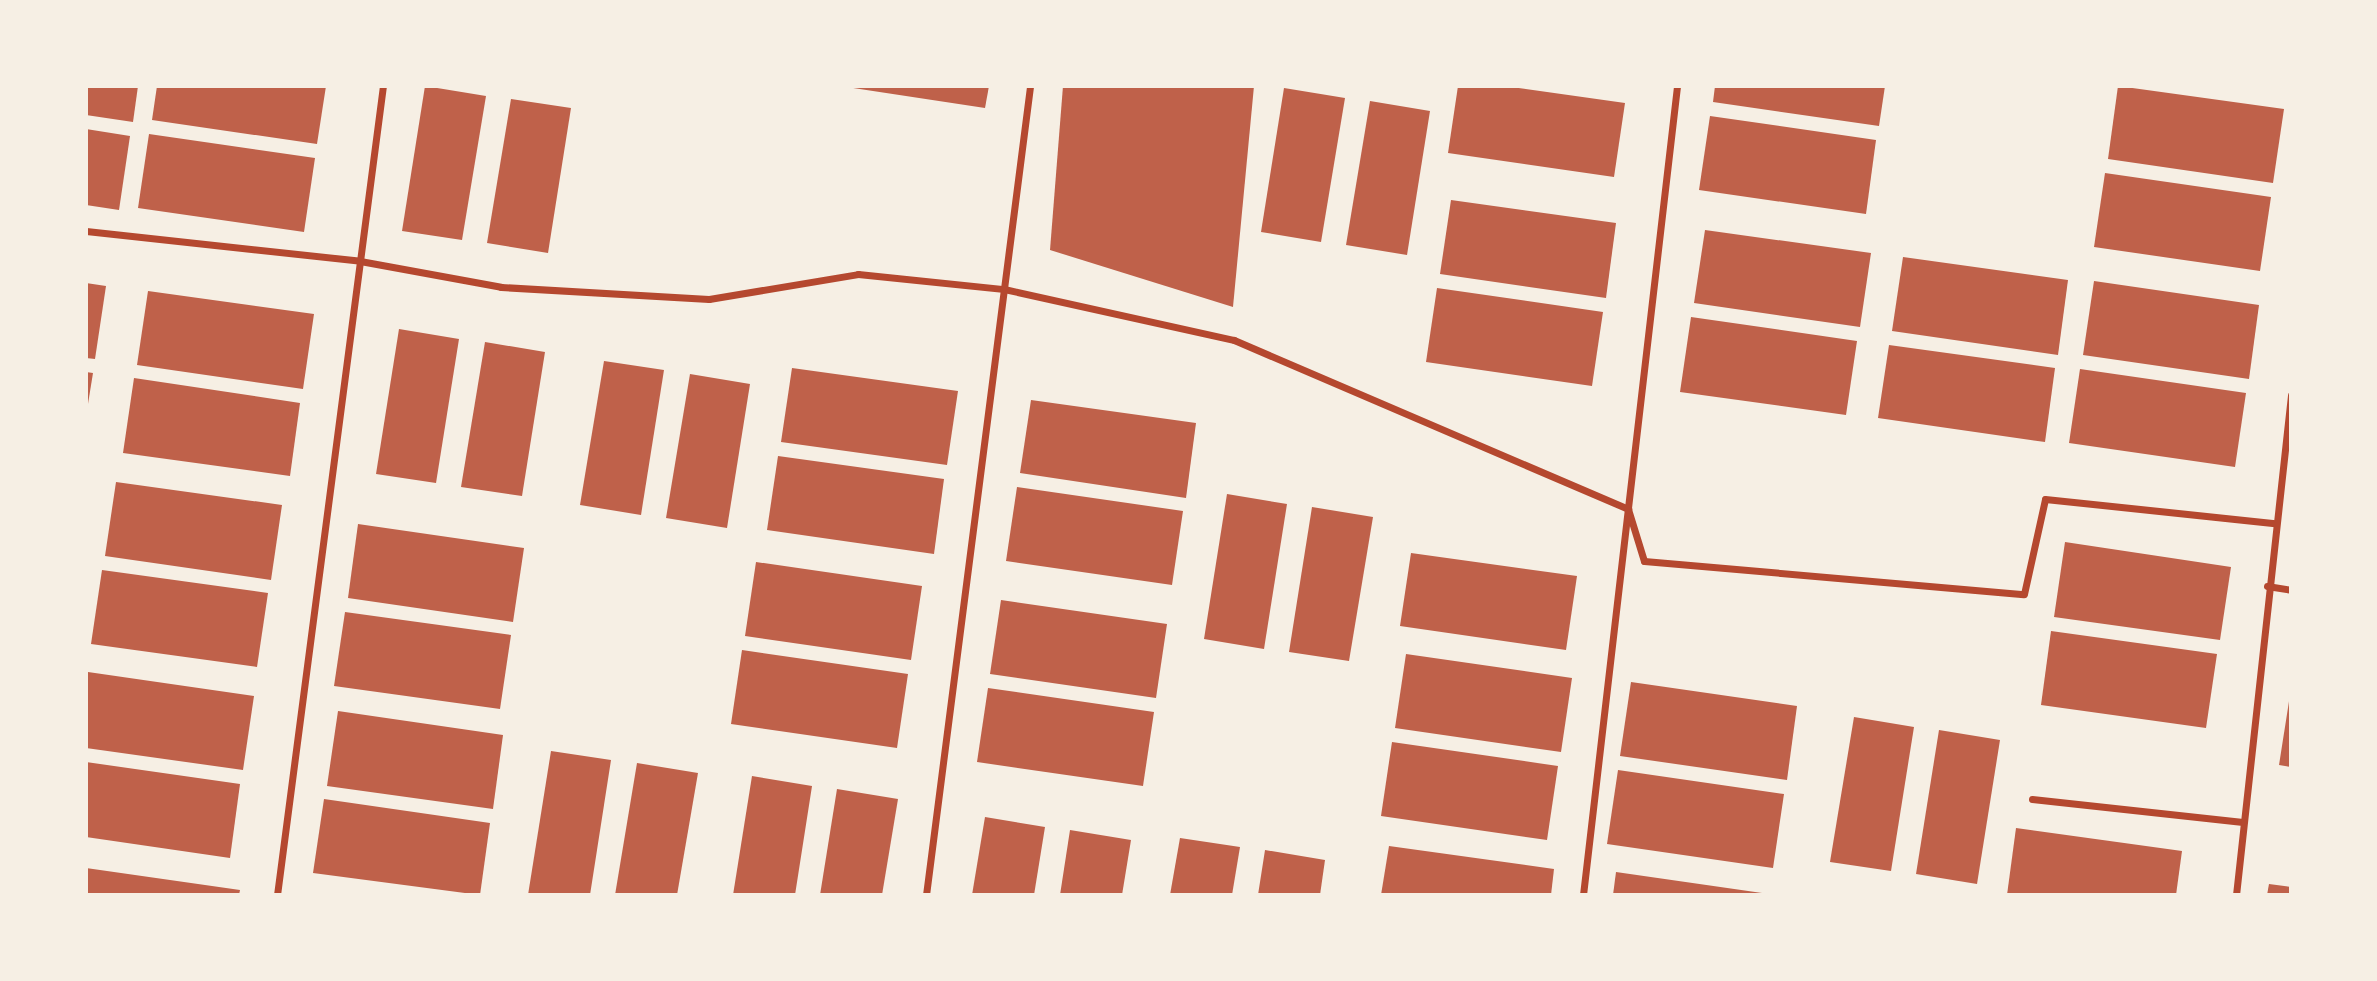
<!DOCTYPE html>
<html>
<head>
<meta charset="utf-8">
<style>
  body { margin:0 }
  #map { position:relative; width:2377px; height:981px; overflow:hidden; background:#f6efe4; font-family:"PT Serif",serif }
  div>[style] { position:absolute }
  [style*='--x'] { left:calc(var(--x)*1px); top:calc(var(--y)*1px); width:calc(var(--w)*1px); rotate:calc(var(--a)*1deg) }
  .building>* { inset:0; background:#bf614a }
  .minor>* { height:7px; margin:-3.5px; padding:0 3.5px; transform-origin:3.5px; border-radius:3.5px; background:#b5482f }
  span { translate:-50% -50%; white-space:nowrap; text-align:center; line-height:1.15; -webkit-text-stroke:7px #f6efe4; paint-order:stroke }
  .frame { position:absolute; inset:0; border:88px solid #f6efe4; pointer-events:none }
</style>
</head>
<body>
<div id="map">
  <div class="building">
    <i style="clip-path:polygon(86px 86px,138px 86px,133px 122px,86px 115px)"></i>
    <i style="clip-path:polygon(157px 86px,326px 86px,317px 144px,152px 120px)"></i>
    <i style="clip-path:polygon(425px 86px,486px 96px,462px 240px,402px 231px)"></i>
    <i style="clip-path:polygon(840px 86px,989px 86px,985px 108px)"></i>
    <i style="clip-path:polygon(1063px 86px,1254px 86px,1233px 307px,1050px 250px)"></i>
    <i style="clip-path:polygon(1458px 86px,1504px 86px,1625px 103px,1614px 177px,1448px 153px)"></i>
    <i style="clip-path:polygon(1715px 86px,1885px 86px,1879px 126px,1713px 102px)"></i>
    <i style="clip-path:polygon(2118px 86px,2284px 109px,2273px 183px,2108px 159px)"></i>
    <i style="clip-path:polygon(1284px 88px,1345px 98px,1321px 242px,1261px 232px)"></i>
    <i style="clip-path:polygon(511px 99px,571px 108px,548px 253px,487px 243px)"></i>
    <i style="clip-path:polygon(1370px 101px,1430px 111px,1407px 255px,1346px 245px)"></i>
    <i style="clip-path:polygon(1710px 116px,1876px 140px,1866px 214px,1699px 190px)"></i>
    <i style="clip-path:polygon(86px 129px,130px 136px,119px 210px,86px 205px)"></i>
    <i style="clip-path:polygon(149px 134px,315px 158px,304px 232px,138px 208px)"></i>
    <i style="clip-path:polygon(2105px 173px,2271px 197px,2260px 271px,2094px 247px)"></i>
    <i style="clip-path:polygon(1451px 200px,1616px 223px,1606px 298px,1440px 274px)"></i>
    <i style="clip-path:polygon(1705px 230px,1871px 253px,1860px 327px,1694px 303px)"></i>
    <i style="clip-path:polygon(1903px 257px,2068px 280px,2058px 355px,1892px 331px)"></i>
    <i style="clip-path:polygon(2094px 281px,2259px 305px,2249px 379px,2083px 355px)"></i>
    <i style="clip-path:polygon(86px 283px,106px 286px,95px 359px,86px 358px)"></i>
    <i style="clip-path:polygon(1437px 288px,1603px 312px,1592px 386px,1426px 362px)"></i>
    <i style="clip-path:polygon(148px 291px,314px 314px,303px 389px,137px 365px)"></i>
    <i style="clip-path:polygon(1691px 317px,1857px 341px,1846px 415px,1680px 392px)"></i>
    <i style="clip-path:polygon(399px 329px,459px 339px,436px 483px,376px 474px)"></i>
    <i style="clip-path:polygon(485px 342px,545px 352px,522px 496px,461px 487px)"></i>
    <i style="clip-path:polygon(1889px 345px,2055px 368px,2045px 442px,1878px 418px)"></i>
    <i style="clip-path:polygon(604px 361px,664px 370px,641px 515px,580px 505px)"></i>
    <i style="clip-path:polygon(792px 368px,958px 391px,947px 465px,781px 442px)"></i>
    <i style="clip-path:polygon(2080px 369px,2246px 393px,2235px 467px,2069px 443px)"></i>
    <i style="clip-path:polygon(86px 372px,93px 373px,87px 410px,86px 409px)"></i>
    <i style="clip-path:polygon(690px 374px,750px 384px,727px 528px,666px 518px)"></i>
    <i style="clip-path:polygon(134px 378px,300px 403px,290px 476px,123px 453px)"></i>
    <i style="clip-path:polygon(1031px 400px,1196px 423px,1186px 498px,1020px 473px)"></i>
    <i style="clip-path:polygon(778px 456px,944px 479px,934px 554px,767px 530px)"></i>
    <i style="clip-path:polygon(116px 482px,282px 505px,271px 580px,105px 556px)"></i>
    <i style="clip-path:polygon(1017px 487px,1183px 511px,1172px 585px,1006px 561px)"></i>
    <i style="clip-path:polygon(1227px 494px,1287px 504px,1264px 649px,1204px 639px)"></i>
    <i style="clip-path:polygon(1312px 507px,1373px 517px,1349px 661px,1289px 652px)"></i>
    <i style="clip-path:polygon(358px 524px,524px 548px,513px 622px,348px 598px)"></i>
    <i style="clip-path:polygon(2065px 542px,2231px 567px,2220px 640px,2054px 617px)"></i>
    <i style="clip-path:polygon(1411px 553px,1577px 576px,1566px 650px,1400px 626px)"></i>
    <i style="clip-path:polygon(756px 562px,922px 586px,911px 660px,745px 636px)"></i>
    <i style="clip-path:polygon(102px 570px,268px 593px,257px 667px,91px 644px)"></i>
    <i style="clip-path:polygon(1001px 600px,1167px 624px,1156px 698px,990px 674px)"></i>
    <i style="clip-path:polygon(345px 612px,511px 635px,500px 709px,334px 686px)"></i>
    <i style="clip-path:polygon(2051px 631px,2217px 654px,2206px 728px,2041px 705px)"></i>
    <i style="clip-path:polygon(742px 650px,908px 674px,897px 748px,731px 724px)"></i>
    <i style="clip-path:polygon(1406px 654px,1572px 678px,1561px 752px,1395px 728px)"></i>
    <i style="clip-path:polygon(88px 672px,254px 696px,243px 770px,86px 748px)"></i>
    <i style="clip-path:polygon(1631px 682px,1797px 706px,1787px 780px,1620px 756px)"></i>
    <i style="clip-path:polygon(988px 688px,1154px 712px,1143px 786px,977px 762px)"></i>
    <i style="clip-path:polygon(2290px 695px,2291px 695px,2291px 767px,2279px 765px)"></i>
    <i style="clip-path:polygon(338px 711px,503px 735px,493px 809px,327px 786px)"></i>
    <i style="clip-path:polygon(1854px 717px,1914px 727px,1891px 871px,1830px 862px)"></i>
    <i style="clip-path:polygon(1939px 730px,2000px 740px,1977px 884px,1916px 874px)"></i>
    <i style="clip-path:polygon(1392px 742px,1558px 766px,1547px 840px,1381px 816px)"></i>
    <i style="clip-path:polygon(551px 751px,611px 760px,590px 895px,528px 895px)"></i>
    <i style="clip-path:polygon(86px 762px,240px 784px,230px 858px,86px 837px)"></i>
    <i style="clip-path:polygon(637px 763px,698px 773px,677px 895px,615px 895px)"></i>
    <i style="clip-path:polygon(1618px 770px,1784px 794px,1773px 868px,1607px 844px)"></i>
    <i style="clip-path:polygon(752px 776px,812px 786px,795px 895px,733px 895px)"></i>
    <i style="clip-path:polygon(837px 789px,898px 799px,882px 895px,820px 895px)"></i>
    <i style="clip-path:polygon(324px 799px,490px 823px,480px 895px,313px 873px)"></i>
    <i style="clip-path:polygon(985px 817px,1045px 827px,1034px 895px,972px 895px)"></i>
    <i style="clip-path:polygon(2016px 828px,2182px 851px,2176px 895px,2007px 895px)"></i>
    <i style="clip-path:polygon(1070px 830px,1131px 840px,1122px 895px,1060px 895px)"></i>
    <i style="clip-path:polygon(1180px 838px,1240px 847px,1232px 895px,1170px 895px)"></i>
    <i style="clip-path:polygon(1389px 846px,1554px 869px,1551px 895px,1381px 895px)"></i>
    <i style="clip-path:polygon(1265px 850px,1325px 860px,1320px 895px,1258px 895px)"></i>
    <i style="clip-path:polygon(86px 868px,240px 890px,239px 895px,86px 895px)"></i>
    <i style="clip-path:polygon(1616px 872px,1769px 894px,1769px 895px,1613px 895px)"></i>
    <i style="clip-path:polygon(2269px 884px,2291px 887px,2291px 895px,2267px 895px)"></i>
  </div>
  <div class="minor">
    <i style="--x:86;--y:231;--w:276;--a:6.2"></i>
    <i style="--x:360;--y:261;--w:143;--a:10.4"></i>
    <i style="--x:501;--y:287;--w:208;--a:3.3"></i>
    <i style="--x:709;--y:299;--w:151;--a:-9.5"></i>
    <i style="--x:858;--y:274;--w:147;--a:5.9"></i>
    <i style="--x:1004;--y:289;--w:236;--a:12.5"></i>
    <i style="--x:1234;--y:340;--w:429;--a:23.2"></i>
    <i style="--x:1628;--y:509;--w:54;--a:72.9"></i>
    <i style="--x:1644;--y:561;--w:381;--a:5"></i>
    <i style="--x:2024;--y:594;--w:97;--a:-77.5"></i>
    <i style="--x:2045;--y:499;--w:231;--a:6"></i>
    <i style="--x:2267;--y:586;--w:24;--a:9"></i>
    <i style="--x:2032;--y:799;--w:212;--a:6.2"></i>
    <i style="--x:277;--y:895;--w:816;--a:-82.54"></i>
    <i style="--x:926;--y:895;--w:816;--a:-82.67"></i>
    <i style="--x:1583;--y:895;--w:814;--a:-83.37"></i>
    <i style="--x:2236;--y:895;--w:503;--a:-83.72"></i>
  </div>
  <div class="frame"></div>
</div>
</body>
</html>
